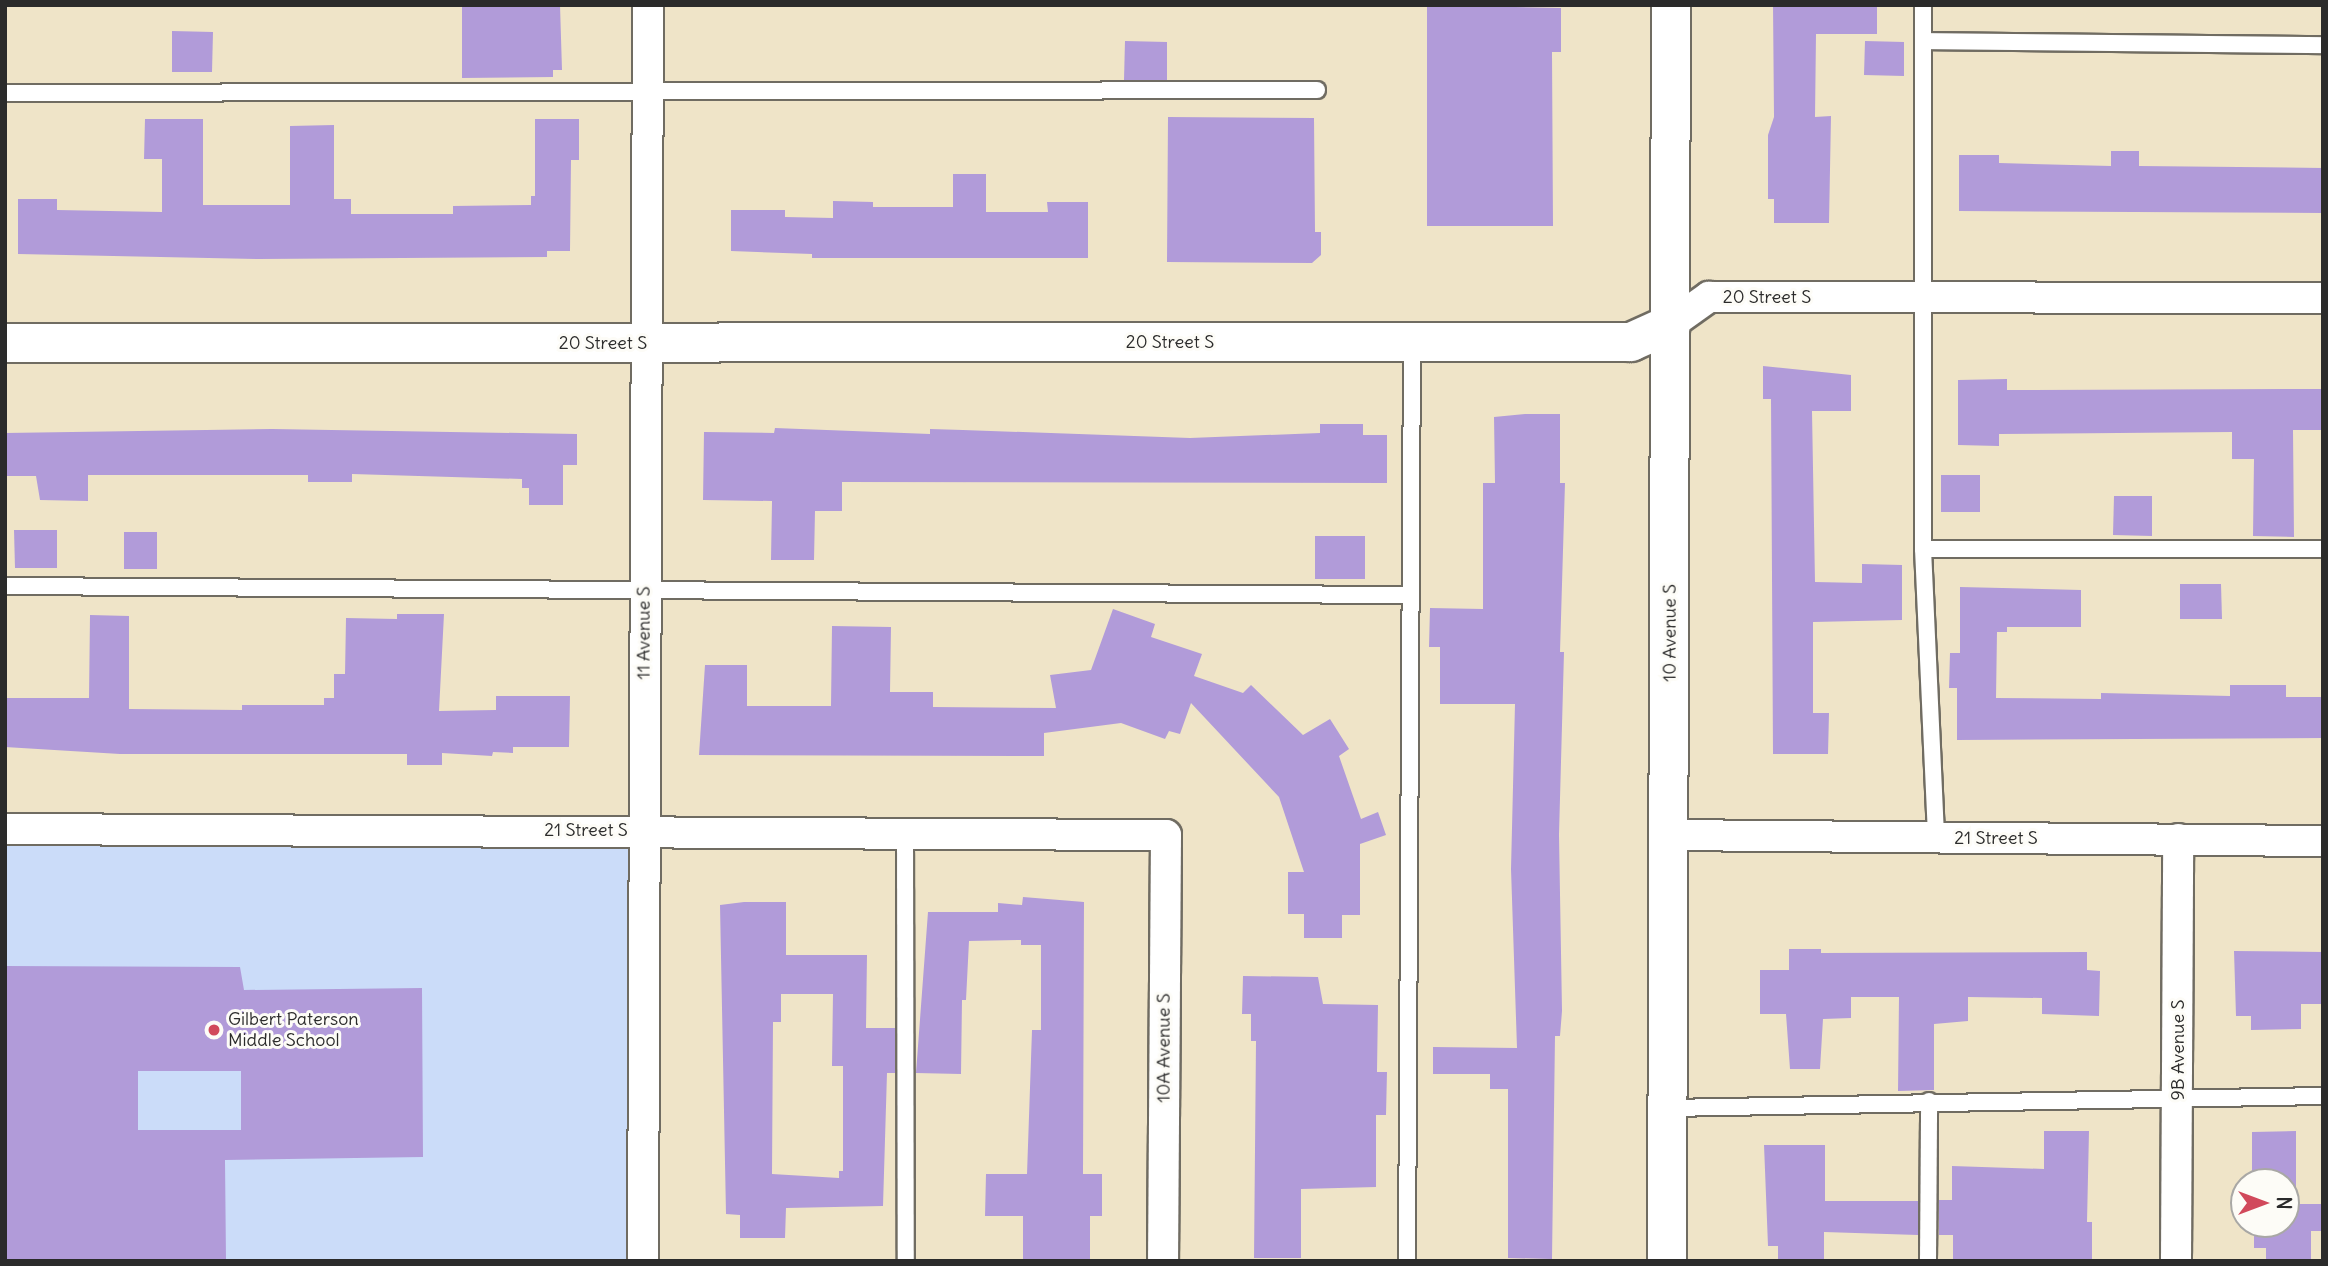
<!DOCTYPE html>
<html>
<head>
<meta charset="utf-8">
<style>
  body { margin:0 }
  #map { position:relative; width:2328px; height:1266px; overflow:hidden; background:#efe4c8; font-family:Delius,sans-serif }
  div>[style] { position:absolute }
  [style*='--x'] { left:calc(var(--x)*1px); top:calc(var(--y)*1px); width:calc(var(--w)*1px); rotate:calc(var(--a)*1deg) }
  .built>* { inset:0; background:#cbdcf9 }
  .building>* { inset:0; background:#b19bd9 }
  .roads { filter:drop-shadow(2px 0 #706c62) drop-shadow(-2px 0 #706c62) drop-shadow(0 2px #706c62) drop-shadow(0 -2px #706c62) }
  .service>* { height:16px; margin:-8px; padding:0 8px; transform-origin:8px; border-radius:8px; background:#fff }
  .minor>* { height:30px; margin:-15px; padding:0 15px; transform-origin:15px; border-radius:15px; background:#fff }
  .tertiary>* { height:38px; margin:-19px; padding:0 19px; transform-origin:19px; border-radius:19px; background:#fff }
  .dots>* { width:19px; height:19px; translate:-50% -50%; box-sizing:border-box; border:4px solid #fdfcf7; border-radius:50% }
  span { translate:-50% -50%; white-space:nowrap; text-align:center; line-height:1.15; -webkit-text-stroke:6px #fdfcf7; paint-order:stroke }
  .street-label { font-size:18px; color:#2b2b2b }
  .poi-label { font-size:18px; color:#2b2b2b }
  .left { translate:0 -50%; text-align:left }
  .frame { position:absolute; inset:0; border:7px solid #2b2b2b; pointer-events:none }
  .north { position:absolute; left:2230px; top:1168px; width:70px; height:70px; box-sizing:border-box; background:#fdfcf7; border:2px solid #a9a8a5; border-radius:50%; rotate:90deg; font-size:19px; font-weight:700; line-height:28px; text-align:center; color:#2b2b2b }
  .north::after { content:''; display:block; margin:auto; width:24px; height:32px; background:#d1495b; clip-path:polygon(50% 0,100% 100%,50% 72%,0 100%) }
</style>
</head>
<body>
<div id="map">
  <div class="built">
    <i style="clip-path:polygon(5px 829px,646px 830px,643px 1261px,5px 1261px)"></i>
  </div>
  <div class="building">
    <i style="clip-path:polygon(462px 5px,560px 5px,562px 70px,553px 70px,553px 77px,462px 78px)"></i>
    <i style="clip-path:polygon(1427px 5px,1561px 8px,1561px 52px,1552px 52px,1553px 226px,1427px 226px)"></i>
    <i style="clip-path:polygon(1773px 5px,1877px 5px,1877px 34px,1816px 34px,1815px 117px,1831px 116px,1829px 223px,1774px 223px,1774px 199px,1768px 199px,1768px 135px,1774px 117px)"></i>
    <i style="clip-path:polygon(172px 31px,213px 32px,212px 72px,172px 72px)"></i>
    <i style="clip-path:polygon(1125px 41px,1167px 42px,1167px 80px,1124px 80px)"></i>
    <i style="clip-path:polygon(1865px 41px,1904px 42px,1904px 76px,1864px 75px)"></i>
    <i style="clip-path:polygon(1168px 117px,1314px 118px,1315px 232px,1321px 232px,1321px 255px,1312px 263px,1167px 262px)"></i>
    <i style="clip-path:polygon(145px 119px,203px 119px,203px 205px,290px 205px,290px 126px,334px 125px,334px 199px,351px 199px,351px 214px,453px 214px,453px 206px,531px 205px,531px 196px,535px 196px,535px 119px,579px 119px,579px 160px,571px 160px,570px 251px,547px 251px,547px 257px,259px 259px,18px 254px,18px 199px,57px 199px,57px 210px,162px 212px,162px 159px,144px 159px)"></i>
    <i style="clip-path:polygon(2111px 151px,2139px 151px,2139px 166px,2323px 168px,2323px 213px,1959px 211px,1959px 155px,1999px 155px,1999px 163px,2111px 166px)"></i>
    <i style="clip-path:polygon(953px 174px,986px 174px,986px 212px,1048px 212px,1047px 202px,1088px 202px,1088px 258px,812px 258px,812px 254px,731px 251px,731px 210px,785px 210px,785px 217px,833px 218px,833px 201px,873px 202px,873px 207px,953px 207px)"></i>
    <i style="clip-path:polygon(1763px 366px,1851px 375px,1851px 411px,1812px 411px,1815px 582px,1862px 583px,1862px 564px,1902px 565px,1902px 620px,1813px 622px,1813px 713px,1829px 713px,1828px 754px,1773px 754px,1771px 399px,1763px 399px)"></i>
    <i style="clip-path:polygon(2007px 379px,2007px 390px,2323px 389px,2323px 430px,2293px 430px,2294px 537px,2253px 536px,2254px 459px,2232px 459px,2232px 432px,1999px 434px,1999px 446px,1958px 445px,1958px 380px)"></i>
    <i style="clip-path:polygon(1525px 414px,1560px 414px,1560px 483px,1565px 483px,1560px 652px,1564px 652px,1559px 835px,1562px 1011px,1560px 1036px,1555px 1036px,1552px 1259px,1508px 1258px,1508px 1089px,1490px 1089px,1490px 1074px,1433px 1074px,1433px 1047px,1517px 1048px,1511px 869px,1515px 704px,1440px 704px,1440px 647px,1429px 647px,1430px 608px,1483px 609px,1483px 483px,1495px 483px,1494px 417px)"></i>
    <i style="clip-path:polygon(1320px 424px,1363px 424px,1363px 435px,1387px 435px,1387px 483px,842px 482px,842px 511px,815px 511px,814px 560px,771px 560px,772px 501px,703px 500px,704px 432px,774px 433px,775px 428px,930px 434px,930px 429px,963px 430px,1190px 438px,1320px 433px)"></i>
    <i style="clip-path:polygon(272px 429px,577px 434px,577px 465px,563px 465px,563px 505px,529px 505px,529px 488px,522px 488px,522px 479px,352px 474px,352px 482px,308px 482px,308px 475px,88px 475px,88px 501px,40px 500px,36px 476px,5px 476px,5px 433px)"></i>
    <i style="clip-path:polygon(1941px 475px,1980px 475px,1980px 512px,1941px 512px)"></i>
    <i style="clip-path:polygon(2114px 496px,2152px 496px,2152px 536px,2113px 535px)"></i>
    <i style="clip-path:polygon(14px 530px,57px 530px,57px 568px,15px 568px)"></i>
    <i style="clip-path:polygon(124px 532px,157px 532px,157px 569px,124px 569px)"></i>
    <i style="clip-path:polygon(1315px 536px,1365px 536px,1365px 579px,1315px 579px)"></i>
    <i style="clip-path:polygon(2180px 584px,2221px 584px,2222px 619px,2180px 619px)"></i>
    <i style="clip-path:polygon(1960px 587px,2081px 590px,2081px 627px,2007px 627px,2007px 632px,1997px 632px,1996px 698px,2101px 699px,2101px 693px,2230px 696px,2230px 685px,2286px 685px,2286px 697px,2323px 697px,2323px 738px,1957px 740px,1957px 688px,1949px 688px,1950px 653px,1960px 653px)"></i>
    <i style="clip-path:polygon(1113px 609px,1155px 624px,1151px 637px,1202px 654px,1194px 676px,1243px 693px,1251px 685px,1303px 735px,1330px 719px,1349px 749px,1339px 756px,1361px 819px,1378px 812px,1386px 835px,1360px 844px,1360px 915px,1342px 915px,1342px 938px,1304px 938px,1304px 914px,1288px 914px,1288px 872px,1304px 872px,1279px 797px,1191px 703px,1180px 734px,1169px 731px,1165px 739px,1121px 723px,1044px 733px,1044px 756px,699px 755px,705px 665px,747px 665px,747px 706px,831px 706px,832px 626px,891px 627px,890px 692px,933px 692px,933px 707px,1056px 708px,1050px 675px,1091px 670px)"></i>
    <i style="clip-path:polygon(397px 614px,444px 614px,439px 711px,496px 710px,496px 696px,570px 696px,569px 747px,513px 747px,513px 753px,493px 752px,492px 756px,442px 753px,442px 765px,407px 765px,407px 754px,120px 754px,5px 747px,5px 698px,89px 698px,90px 615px,129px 616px,129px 709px,242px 710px,242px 705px,324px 705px,324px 698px,334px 698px,334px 674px,345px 674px,346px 618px,397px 619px)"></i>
    <i style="clip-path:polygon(1023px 897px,1084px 902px,1083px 1174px,1102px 1174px,1102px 1216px,1090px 1216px,1090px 1261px,1023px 1261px,1023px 1216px,985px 1216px,986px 1174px,1027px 1174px,1032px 1030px,1041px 1030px,1041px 945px,1021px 945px,1021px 940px,969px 941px,966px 1000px,962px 1000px,961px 1074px,916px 1073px,928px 912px,998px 912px,998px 903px,1022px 905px)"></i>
    <i style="clip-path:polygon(evenodd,744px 902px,786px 902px,786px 955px,867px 955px,866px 1028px,895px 1028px,895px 1073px,887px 1073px,883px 1206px,786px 1208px,785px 1238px,740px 1238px,740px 1215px,726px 1214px,720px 905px,744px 902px,781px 994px,833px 994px,832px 1066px,843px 1066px,843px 1171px,839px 1171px,839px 1178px,772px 1174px,773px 1022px,781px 1022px,781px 994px)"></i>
    <i style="clip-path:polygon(1789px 949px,1821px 949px,1821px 953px,2087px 952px,2087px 970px,2100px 971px,2099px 1016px,2042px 1014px,2042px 998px,1968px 997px,1968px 1021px,1934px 1024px,1934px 1090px,1898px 1091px,1899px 997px,1851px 997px,1851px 1018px,1823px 1019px,1820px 1069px,1790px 1069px,1786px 1014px,1760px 1014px,1760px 970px,1789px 970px)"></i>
    <i style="clip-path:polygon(2234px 951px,2323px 952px,2323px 1004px,2301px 1004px,2301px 1029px,2251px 1030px,2251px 1016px,2236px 1016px)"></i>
    <i style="clip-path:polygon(evenodd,5px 966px,240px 967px,244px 990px,422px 988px,423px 1157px,225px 1160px,226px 1261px,5px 1261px,5px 966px,138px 1071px,241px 1071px,241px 1130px,138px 1130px,138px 1071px)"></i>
    <i style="clip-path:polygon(1243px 976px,1318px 977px,1323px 1004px,1378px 1005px,1377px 1072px,1387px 1072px,1386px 1115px,1376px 1115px,1376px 1187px,1301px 1189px,1301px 1258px,1254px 1258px,1256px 1041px,1251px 1041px,1251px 1014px,1242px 1014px)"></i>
    <i style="clip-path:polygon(2044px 1131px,2089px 1131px,2087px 1222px,2092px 1222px,2092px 1261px,1953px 1261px,1953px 1235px,1939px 1235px,1939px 1200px,1952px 1200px,1952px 1166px,2044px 1169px)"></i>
    <i style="clip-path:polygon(2296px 1131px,2296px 1204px,2323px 1204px,2323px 1231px,2311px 1231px,2311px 1261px,2266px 1261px,2266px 1248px,2254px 1248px,2254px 1224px,2286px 1224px,2286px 1182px,2252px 1182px,2252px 1132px)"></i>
    <i style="clip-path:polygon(1764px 1145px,1825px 1145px,1825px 1201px,1918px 1201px,1918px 1235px,1824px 1232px,1824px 1261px,1778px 1261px,1778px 1246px,1768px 1246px)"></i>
  </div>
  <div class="roads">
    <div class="service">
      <i style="--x:1923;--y:5;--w:544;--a:90"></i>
      <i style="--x:1923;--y:549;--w:288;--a:87.4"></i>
      <i style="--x:1924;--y:41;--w:399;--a:0.6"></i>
      <i style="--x:5;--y:93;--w:1312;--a:-0.13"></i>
      <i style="--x:1923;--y:549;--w:400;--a:0"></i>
      <i style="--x:5;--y:586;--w:1403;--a:0.37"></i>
      <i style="--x:905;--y:833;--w:428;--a:89.9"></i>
      <i style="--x:1668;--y:1108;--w:655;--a:-1.05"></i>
      <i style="--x:1407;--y:1261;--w:919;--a:-89.69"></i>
      <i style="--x:1928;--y:1261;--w:160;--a:-89.6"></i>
    </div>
    <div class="minor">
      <i style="--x:1671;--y:324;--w:47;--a:-35.4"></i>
      <i style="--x:1709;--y:297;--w:614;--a:0.09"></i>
      <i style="--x:5;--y:829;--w:1161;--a:0.3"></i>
      <i style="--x:1166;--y:835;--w:426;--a:90.4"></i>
      <i style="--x:1669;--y:835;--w:654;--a:0.53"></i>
      <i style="--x:643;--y:1261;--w:1256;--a:-89.77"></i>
      <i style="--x:2176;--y:1261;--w:422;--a:-89.7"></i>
    </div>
    <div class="tertiary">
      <i style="--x:5;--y:343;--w:1626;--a:-0.04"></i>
      <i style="--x:1631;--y:342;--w:44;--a:-24.2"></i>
      <i style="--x:1667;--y:1261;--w:1256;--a:-89.82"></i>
    </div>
  </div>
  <div class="dots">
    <i style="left:214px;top:1030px;background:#d1495b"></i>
  </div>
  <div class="street-label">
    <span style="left:1767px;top:297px">20 Street S</span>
    <span style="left:1170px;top:342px">20 Street S</span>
    <span style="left:603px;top:343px">20 Street S</span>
    <span style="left:644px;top:633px;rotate:-90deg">11 Avenue S</span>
    <span style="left:1670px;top:633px;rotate:-90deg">10 Avenue S</span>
    <span style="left:586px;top:830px">21 Street S</span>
    <span style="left:1996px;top:838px">21 Street S</span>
    <span style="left:1164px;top:1048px;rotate:-90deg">10A Avenue S</span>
    <span style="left:2178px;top:1050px;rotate:-90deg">9B Avenue S</span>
  </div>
  <div class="poi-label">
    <span class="left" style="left:228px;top:1030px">Gilbert Paterson<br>Middle School</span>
  </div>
  <div class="frame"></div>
  <div class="north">N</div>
</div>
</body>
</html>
